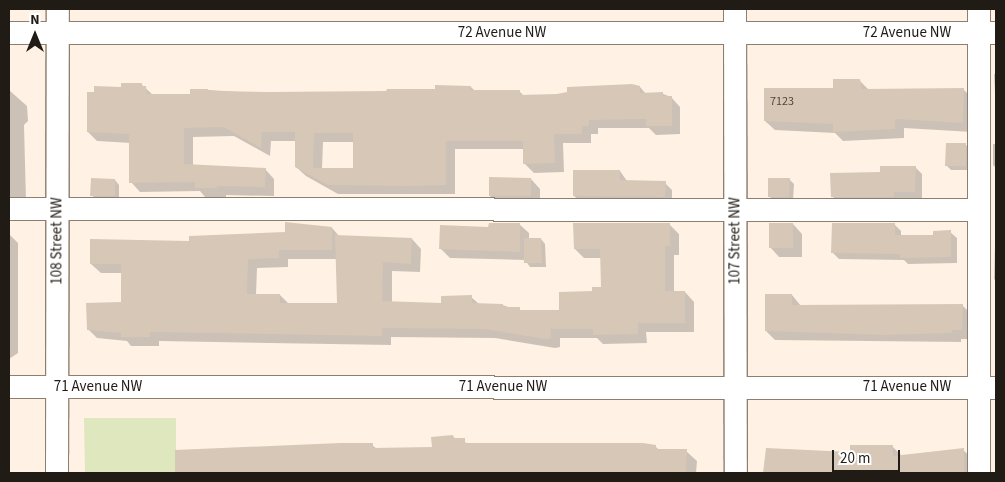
<!DOCTYPE html>
<html>
<head>
<meta charset="utf-8">
<style>
  body { margin:0 }
  #map { position:relative; width:1005px; height:482px; overflow:hidden; background:#fff2e4; font-family:"Source Sans 3",sans-serif }
  div>[style] { position:absolute }
  [style*='--x'] { left:calc(var(--x)*1px); top:calc(var(--y)*1px); width:calc(var(--w)*1px); rotate:calc(var(--a)*1deg) }
  .green>* { inset:0; background:#dfe7be }
  .shadow>* { inset:0; background:#0003 }
  .building>* { inset:0; background:#d7c7b6 }
  .roads { filter:drop-shadow(1px 0 #8d7f6f) drop-shadow(-1px 0 #8d7f6f) drop-shadow(0 1px #8d7f6f) drop-shadow(0 -1px #8d7f6f) }
  .minor>* { height:22px; margin:-11px; padding:0 11px; transform-origin:11px; border-radius:11px; background:#fff }
  span { translate:-50% -50%; white-space:nowrap; text-align:center; line-height:1.15; -webkit-text-stroke:5px #fff; paint-order:stroke }
  .number-label { font-size:12px; color:#4e463d }
  .number-label span { -webkit-text-stroke-width:0 }
  .street-label { font-size:15px; color:#211b15 }
  .frame { position:absolute; inset:0; border:10px solid #211b15; pointer-events:none }
  .north { position:absolute; left:10px; top:10px; width:50px; height:50px; -webkit-text-stroke:4px #fff; paint-order:stroke; rotate:0deg; font-size:14px; font-weight:700; line-height:20px; text-align:center; color:#211b15 }
  .north::after { content:''; display:block; margin:auto; width:18px; height:22px; background:#211b15; clip-path:polygon(50% 0,100% 100%,50% 72%,0 100%) }
  .scale { position:absolute; left:832px; top:450px; width:68px; height:22px; box-sizing:border-box; border:2px solid #211b15; border-top:0; padding-left:6px; font-size:15px; line-height:18px; white-space:nowrap; color:#211b15; -webkit-text-stroke:4px #fff; paint-order:stroke }
</style>
</head>
<body>
<div id="map">
  <div class="green">
    <i style="clip-path:polygon(84px 418px,176px 418px,176px 473px,85px 473px)"></i>
  </div>
  <div class="shadow">
    <i style="clip-path:polygon(994px 74px,996px 74px,996px 93px,995px 92px)"></i>
    <i style="clip-path:polygon(859px 80px,869px 90px,963px 89px,973px 99px,972px 132px,904px 128px,904px 138px,843px 141px,835px 133px,775px 130px,765px 121px)"></i>
    <i style="clip-path:polygon(evenodd,141px 84px,153px 95px,192px 95px,208px 90px,270px 94px,436px 91px,471px 87px,475px 91px,519px 91px,524px 96px,557px 96px,640px 87px,646px 94px,663px 94px,671px 97px,680px 107px,680px 134px,656px 135px,649px 128px,598px 128px,598px 134px,591px 134px,591px 143px,563px 143px,564px 172px,534px 173px,525px 164px,524px 149px,455px 149px,455px 194px,338px 194px,306px 176px,296px 167px,296px 141px,271px 141px,270px 156px,234px 136px,193px 137px,193px 166px,265px 169px,274px 179px,274px 196px,226px 195px,226px 197px,205px 197px,200px 191px,140px 192px,131px 182px,131px 143px,97px 141px,88px 132px,122px 88px,141px 84px,323px 142px,354px 142px,355px 169px,322px 169px,323px 142px)"></i>
    <i style="clip-path:polygon(9px 90px,27px 106px,28px 121px,24px 125px,26px 200px,9px 200px)"></i>
    <i style="clip-path:polygon(965px 144px,970px 149px,970px 170px,951px 170px,946px 165px)"></i>
    <i style="clip-path:polygon(993px 144px,996px 144px,996px 168px,993px 165px)"></i>
    <i style="clip-path:polygon(915px 167px,922px 174px,922px 198px,901px 198px,901px 203px,839px 203px,832px 196px,881px 173px)"></i>
    <i style="clip-path:polygon(620px 171px,627px 181px,665px 183px,672px 190px,672px 203px,582px 203px,574px 196px)"></i>
    <i style="clip-path:polygon(531px 179px,540px 189px,540px 205px,500px 205px,490px 196px)"></i>
    <i style="clip-path:polygon(789px 179px,794px 184px,793px 201px,774px 201px,769px 196px)"></i>
    <i style="clip-path:polygon(115px 180px,119px 185px,119px 200px,96px 200px,92px 195px)"></i>
    <i style="clip-path:polygon(996px 209px,996px 281px,994px 279px)"></i>
    <i style="clip-path:polygon(evenodd,287px 224px,332px 228px,340px 237px,412px 239px,421px 249px,420px 272px,392px 271px,392px 303px,442px 304px,471px 297px,479px 304px,502px 305px,522px 311px,560px 311px,602px 288px,602px 258px,584px 258px,575px 249px,669px 224px,679px 234px,679px 255px,674px 255px,674px 292px,685px 292px,694px 302px,694px 332px,646px 332px,647px 343px,603px 344px,597px 338px,560px 338px,560px 347px,555px 348px,495px 338px,391px 337px,391px 345px,159px 341px,159px 346px,131px 346px,127px 341px,97px 338px,88px 329px,122px 303px,122px 273px,101px 273px,91px 264px,190px 242px,287px 234px,287px 224px,288px 259px,337px 259px,338px 304px,289px 304px,280px 295px,256px 295px,257px 268px,288px 267px,288px 259px)"></i>
    <i style="clip-path:polygon(519px 224px,529px 233px,529px 239px,541px 239px,545px 244px,546px 267px,530px 267px,525px 260px,450px 258px,440px 248px,490px 228px)"></i>
    <i style="clip-path:polygon(793px 224px,802px 234px,802px 257px,779px 257px,770px 247px)"></i>
    <i style="clip-path:polygon(894px 224px,901px 231px,901px 236px,935px 236px,950px 232px,957px 238px,957px 263px,908px 264px,904px 260px,839px 259px,832px 252px)"></i>
    <i style="clip-path:polygon(9px 234px,18px 243px,18px 353px,9px 359px)"></i>
    <i style="clip-path:polygon(792px 295px,801px 306px,962px 305px,972px 315px,971px 339px,961px 339px,961px 342px,775px 340px,766px 331px)"></i>
    <i style="clip-path:polygon(453px 437px,469px 444px,655px 446px,659px 450px,686px 451px,697px 461px,696px 473px,176px 473px,176px 451px,372px 445px,377px 449px,433px 448px)"></i>
    <i style="clip-path:polygon(892px 446px,902px 456px,963px 450px,974px 460px,974px 473px,765px 473px,767px 449px,851px 453px)"></i>
  </div>
  <div class="building">
    <i style="clip-path:polygon(833px 79px,860px 79px,862px 89px,964px 88px,963px 123px,895px 119px,895px 129px,833px 132px,833px 124px,764px 121px,764px 88px,833px 88px)"></i>
    <i style="clip-path:polygon(evenodd,121px 83px,142px 83px,142px 86px,146px 86px,147px 94px,190px 94px,190px 89px,208px 89px,208px 91px,270px 92px,386px 91px,387px 89px,435px 89px,435px 85px,471px 86px,471px 90px,520px 90px,520px 95px,557px 94px,567px 92px,567px 87px,632px 84px,640px 86px,640px 93px,663px 92px,663px 96px,672px 96px,672px 126px,646px 126px,646px 119px,589px 120px,589px 126px,582px 126px,582px 134px,554px 134px,555px 163px,523px 164px,523px 141px,446px 141px,446px 185px,408px 186px,328px 185px,295px 167px,295px 132px,262px 132px,261px 148px,224px 127px,184px 128px,184px 164px,266px 168px,265px 187px,217px 186px,217px 188px,195px 188px,195px 182px,129px 183px,129px 134px,87px 132px,87px 92px,94px 92px,94px 86px,121px 87px,121px 83px,314px 133px,353px 133px,353px 168px,313px 168px,314px 133px)"></i>
    <i style="clip-path:polygon(946px 143px,966px 143px,966px 166px,945px 166px)"></i>
    <i style="clip-path:polygon(880px 166px,916px 166px,915px 192px,894px 192px,894px 197px,831px 197px,830px 173px,880px 172px)"></i>
    <i style="clip-path:polygon(573px 170px,620px 170px,620px 180px,666px 181px,665px 197px,573px 196px)"></i>
    <i style="clip-path:polygon(489px 177px,531px 178px,531px 196px,489px 196px)"></i>
    <i style="clip-path:polygon(91px 178px,115px 179px,115px 196px,90px 196px)"></i>
    <i style="clip-path:polygon(768px 178px,790px 178px,789px 197px,768px 197px)"></i>
    <i style="clip-path:polygon(285px 222px,332px 227px,332px 250px,279px 250px,279px 258px,248px 259px,247px 294px,280px 294px,280px 303px,337px 303px,335px 235px,412px 238px,411px 264px,383px 262px,382px 301px,441px 303px,441px 296px,472px 295px,472px 303px,503px 304px,503px 307px,520px 307px,520px 310px,559px 310px,559px 292px,592px 291px,592px 287px,601px 287px,600px 249px,574px 249px,573px 223px,670px 223px,670px 246px,665px 246px,665px 291px,685px 291px,685px 323px,638px 323px,638px 334px,593px 335px,593px 329px,551px 329px,551px 338px,545px 339px,485px 329px,382px 328px,382px 336px,150px 332px,150px 337px,121px 337px,121px 333px,87px 330px,86px 303px,121px 302px,121px 264px,90px 264px,90px 239px,189px 241px,189px 236px,285px 232px)"></i>
    <i style="clip-path:polygon(489px 223px,520px 223px,520px 252px,439px 249px,440px 225px,488px 227px)"></i>
    <i style="clip-path:polygon(769px 223px,793px 223px,793px 248px,769px 248px)"></i>
    <i style="clip-path:polygon(832px 223px,895px 223px,895px 235px,933px 235px,933px 231px,951px 230px,951px 257px,900px 258px,900px 254px,831px 253px)"></i>
    <i style="clip-path:polygon(524px 238px,541px 238px,542px 263px,524px 263px)"></i>
    <i style="clip-path:polygon(765px 294px,792px 294px,792px 305px,963px 304px,962px 330px,952px 330px,952px 333px,883px 335px,765px 331px)"></i>
    <i style="clip-path:polygon(453px 435px,454px 438px,465px 438px,465px 443px,643px 443px,656px 445px,656px 449px,687px 449px,686px 473px,175px 473px,175px 450px,340px 443px,373px 443px,373px 448px,432px 447px,431px 437px)"></i>
    <i style="clip-path:polygon(850px 445px,893px 445px,893px 456px,964px 448px,964px 473px,763px 473px,766px 448px,850px 452px)"></i>
  </div>
  <div class="roads">
    <div class="minor">
      <i style="--x:735;--y:9;--w:464;--a:89.9"></i>
      <i style="--x:979;--y:9;--w:464;--a:90"></i>
      <i style="--x:9;--y:33;--w:987;--a:0"></i>
      <i style="--x:9;--y:209;--w:970;--a:0.06"></i>
      <i style="--x:9;--y:387;--w:987;--a:0.06"></i>
      <i style="--x:57;--y:473;--w:464;--a:-89.9"></i>
    </div>
  </div>
  <div class="number-label">
    <span style="left:782px;top:102px">7123</span>
  </div>
  <div class="street-label">
    <span style="left:502px;top:33px">72 Avenue NW</span>
    <span style="left:907px;top:33px">72 Avenue NW</span>
    <span style="left:57px;top:241px;rotate:-90deg">108 Street NW</span>
    <span style="left:735px;top:241px;rotate:-90deg">107 Street NW</span>
    <span style="left:98px;top:387px">71 Avenue NW</span>
    <span style="left:503px;top:387px">71 Avenue NW</span>
    <span style="left:907px;top:387px">71 Avenue NW</span>
  </div>
  <div class="frame"></div>
  <div class="north">N</div>
  <div class="scale">20 m</div>
</div>
</body>
</html>
